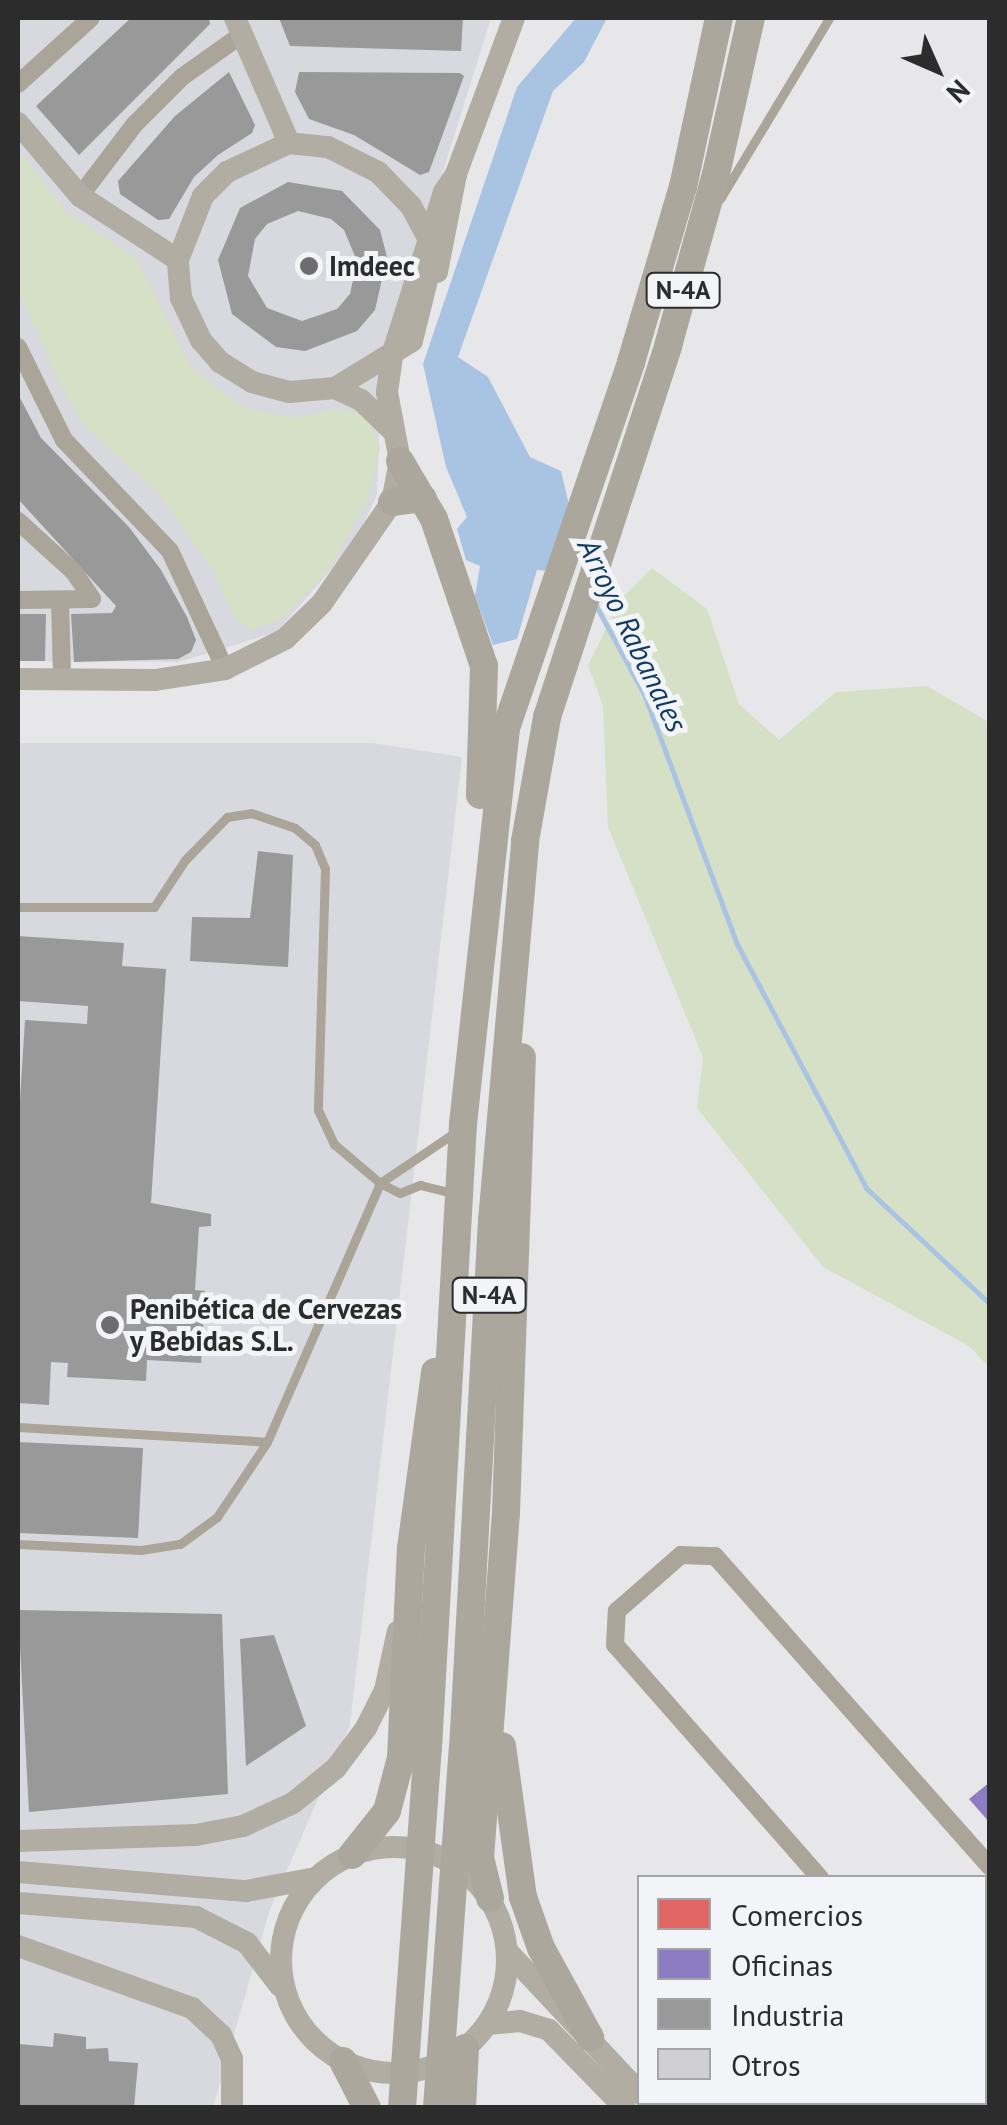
<!DOCTYPE html>
<html>
<head>
<meta charset="utf-8">
<style>
  body { margin:0 }
  #map { position:relative; width:1007px; height:2125px; overflow:hidden; background:#e7e7e9; font-family:"PT Sans",sans-serif }
  div>[style] { position:absolute }
  [style*='--x'] { left:calc(var(--x)*1px); top:calc(var(--y)*1px); width:calc(var(--w)*1px); rotate:calc(var(--a)*1deg) }
  .built>* { inset:0; background:#d8d8df }
  .green>* { inset:0; background:#d6e0c7 }
  .water>* { inset:0; background:#a9c4e3 }
  .shops>* { inset:0; background:#e06666 }
  .offices>* { inset:0; background:#8e7cc3 }
  .industry>* { inset:0; background:#999 }
  .stream>* { height:5px; margin:-2.5px; padding:0 2.5px; transform-origin:2.5px; border-radius:2.5px; background:#a9c4e3 }
  .building>* { inset:0; background:#d0d0d2 }
  .lane>* { height:9px; margin:-4.5px; padding:0 4.5px; transform-origin:4.5px; border-radius:4.5px; background:#aaa598 }
  .street>* { height:18px; margin:-9px; padding:0 9px; transform-origin:9px; border-radius:9px; background:#aaa598 }
  .secondary>* { height:22px; margin:-11px; padding:0 11px; transform-origin:11px; border-radius:11px; background:#b1ada3 }
  .secondary>.ring { margin:-11px; padding:0; box-sizing:content-box; background:none; border:22px solid #b1ada3; border-radius:50% }
  .primary>* { height:28px; margin:-14px; padding:0 14px; transform-origin:14px; border-radius:14px; background:#aca79d }
  .primary-bridge>* { height:28px; margin:-14px; padding:0 14px; transform-origin:14px; border-radius:14px; background:#aca79d }
  .dots>* { width:28px; height:28px; translate:-50% -50%; box-sizing:border-box; border:5px solid #f3f4f7; border-radius:50% }
  span { translate:-50% -50%; white-space:nowrap; text-align:center; line-height:1.15; -webkit-text-stroke:10px #f3f4f7; paint-order:stroke }
  .shield-label span { padding:2px 8px; background:#f3f4f7; border:2px solid; border-radius:8px; -webkit-text-stroke-width:0 }
  .shield-label { font-size:25px; color:#2c2c2d; font-weight:700 }
  .poi-label { font-size:28px; color:#2c2c2d; font-weight:700 }
  .left { translate:0 -50%; text-align:left }
  .water-label { font-size:30px; color:#123b64; font-style:italic }
  .frame { position:absolute; inset:0; border:20px solid #2c2c2d; pointer-events:none }
  .legend { position:absolute; left:637px; top:1875px; width:350px; height:230px; box-sizing:border-box; background:#f3f4f7; border:2px solid #a3a4a6; margin:0; padding:12px 18px; list-style:none; font-size:30px; color:#2c2c2d }
  .legend li { display:flex; align-items:center; gap:20px; height:50px }
  .legend b { width:50px; border:2px solid #a3a4a6 }
  .north { position:absolute; left:887px; top:20px; width:100px; height:100px; -webkit-text-stroke:8px #f3f4f7; paint-order:stroke; rotate:135deg; font-size:28px; font-weight:700; line-height:40px; text-align:center; color:#2c2c2d }
  .north::after { content:''; display:block; margin:auto; width:35px; height:45px; background:#2c2c2d; clip-path:polygon(50% 0,100% 100%,50% 72%,0 100%) }
</style>
</head>
<body>
<div id="map">
  <div class="built">
    <i style="clip-path:polygon(18px 18px,491px 18px,381px 369px,377px 495px,355px 542px,277px 632px,179px 662px,18px 661px)"></i>
    <i style="clip-path:polygon(18px 743px,373px 743px,462px 757px,350px 1725px,269px 1912px,213px 2107px,18px 2108px)"></i>
  </div>
  <div class="green">
    <i style="clip-path:polygon(18px 150px,67px 212px,136px 258px,191px 367px,244px 408px,292px 418px,338px 409px,367px 416px,380px 448px,366px 503px,328px 571px,282px 618px,252px 630px,235px 619px,211px 567px,159px 494px,85px 427px,61px 386px,18px 290px)"></i>
    <i style="clip-path:polygon(652px 568px,707px 609px,739px 704px,779px 740px,836px 692px,927px 686px,989px 722px,989px 1367px,969px 1346px,823px 1267px,697px 1108px,703px 1057px,608px 827px,603px 706px,588px 665px,620px 600px)"></i>
  </div>
  <div class="water">
    <i style="clip-path:polygon(576px 18px,607px 18px,584px 62px,553px 91px,458px 357px,488px 377px,530px 457px,561px 471px,569px 505px,548px 571px,537px 570px,517px 639px,493px 645px,475px 596px,480px 566px,466px 560px,457px 529px,467px 517px,446px 467px,423px 364px,517px 87px)"></i>
  </div>
  <div class="shops">
    <i style="clip-path:polygon(150px 18px,177px 18px,162px 30px)"></i>
  </div>
  <div class="offices">
    <i style="clip-path:polygon(990px 1782px,990px 1823px,969px 1799px)"></i>
  </div>
  <div class="industry">
    <i style="clip-path:polygon(131px 18px,209px 18px,210px 24px,79px 155px,36px 106px)"></i>
    <i style="clip-path:polygon(279px 18px,463px 18px,461px 51px,290px 46px)"></i>
    <i style="clip-path:polygon(229px 72px,255px 125px,252px 133px,218px 155px,194px 177px,169px 219px,158px 220px,120px 194px,118px 181px,175px 116px)"></i>
    <i style="clip-path:polygon(299px 72px,460px 73px,464px 76px,429px 172px,420px 175px,354px 135px,309px 119px,295px 92px)"></i>
    <i style="clip-path:polygon(evenodd,288px 182px,342px 191px,380px 230px,387px 257px,375px 310px,357px 331px,305px 351px,276px 347px,232px 314px,218px 260px,240px 208px,288px 182px,298px 211px,331px 219px,344px 230px,357px 261px,350px 294px,337px 309px,302px 321px,267px 308px,248px 276px,255px 239px,267px 224px,298px 211px)"></i>
    <i style="clip-path:polygon(18px 394px,41px 438px,129px 527px,161px 570px,187px 617px,196px 640px,191px 652px,178px 659px,74px 662px,71px 614px,112px 613px,116px 606px,18px 499px)"></i>
    <i style="clip-path:polygon(18px 614px,46px 614px,45px 661px,18px 661px)"></i>
    <i style="clip-path:polygon(258px 851px,293px 855px,288px 967px,190px 961px,192px 917px,250px 918px)"></i>
    <i style="clip-path:polygon(18px 936px,124px 943px,122px 966px,166px 969px,151px 1203px,211px 1214px,211px 1226px,199px 1227px,195px 1290px,205px 1291px,201px 1363px,147px 1360px,146px 1381px,67px 1377px,68px 1363px,51px 1362px,49px 1405px,18px 1403px,18px 1131px,25px 1020px,87px 1024px,88px 1006px,18px 1001px)"></i>
    <i style="clip-path:polygon(18px 1442px,143px 1448px,138px 1538px,18px 1533px)"></i>
    <i style="clip-path:polygon(18px 1610px,222px 1614px,228px 1794px,29px 1812px)"></i>
    <i style="clip-path:polygon(274px 1635px,306px 1726px,246px 1766px,240px 1639px)"></i>
    <i style="clip-path:polygon(54px 2033px,86px 2037px,86px 2049px,108px 2048px,109px 2061px,138px 2063px,134px 2108px,18px 2108px,18px 2044px,53px 2047px)"></i>
  </div>
  <div class="stream">
    <i style="--x:594;--y:602;--w:105;--a:61.5"></i>
    <i style="--x:644;--y:694;--w:267;--a:69.6"></i>
    <i style="--x:737;--y:944;--w:276;--a:62.1"></i>
    <i style="--x:866;--y:1188;--w:170;--a:43.1"></i>
  </div>
  <div class="building">
    <i style="clip-path:polygon(898px 2102px,958px 2102px,960px 2105px,902px 2108px)"></i>
  </div>
  <div class="lane">
    <i style="--x:720;--y:199;--w:211;--a:-58.9"></i>
    <i style="--x:18;--y:907;--w:136;--a:0"></i>
    <i style="--x:154;--y:907;--w:56;--a:-56.6"></i>
    <i style="--x:185;--y:860;--w:60;--a:-45.7"></i>
    <i style="--x:227;--y:817;--w:24;--a:-9"></i>
    <i style="--x:251;--y:813;--w:46;--a:18.8"></i>
    <i style="--x:295;--y:828;--w:26;--a:40"></i>
    <i style="--x:315;--y:845;--w:26;--a:67"></i>
    <i style="--x:325;--y:869;--w:241;--a:91.7"></i>
    <i style="--x:318;--y:1110;--w:38;--a:65"></i>
    <i style="--x:334;--y:1144;--w:60;--a:40.3"></i>
    <i style="--x:380;--y:1183;--w:89;--a:-34"></i>
    <i style="--x:18;--y:1427;--w:249;--a:3.4"></i>
    <i style="--x:18;--y:1544;--w:123;--a:2.8"></i>
    <i style="--x:141;--y:1550;--w:39;--a:-9"></i>
    <i style="--x:180;--y:1544;--w:46;--a:-36.1"></i>
    <i style="--x:217;--y:1517;--w:90;--a:-56.3"></i>
    <i style="--x:267;--y:1442;--w:283;--a:-66.4"></i>
    <i style="--x:380;--y:1183;--w:22;--a:27"></i>
    <i style="--x:400;--y:1193;--w:22;--a:-22"></i>
    <i style="--x:420;--y:1185;--w:36;--a:14"></i>
  </div>
  <div class="street">
    <i style="--x:18;--y:84;--w:98;--a:-42.1"></i>
    <i style="--x:80;--y:196;--w:89;--a:-52.7"></i>
    <i style="--x:134;--y:125;--w:68;--a:-45"></i>
    <i style="--x:182;--y:77;--w:72;--a:-35.4"></i>
    <i style="--x:18;--y:347;--w:104;--a:63.7"></i>
    <i style="--x:64;--y:440;--w:153;--a:46.3"></i>
    <i style="--x:170;--y:551;--w:130;--a:65"></i>
    <i style="--x:18;--y:521;--w:76;--a:42.3"></i>
    <i style="--x:74;--y:572;--w:32;--a:56"></i>
    <i style="--x:92;--y:599;--w:74;--a:179.2"></i>
    <i style="--x:60;--y:600;--w:79;--a:88.5"></i>
    <i style="--x:820;--y:1878;--w:310;--a:-131.3"></i>
    <i style="--x:615;--y:1645;--w:34;--a:-87"></i>
    <i style="--x:617;--y:1611;--w:85;--a:-41.2"></i>
    <i style="--x:681;--y:1555;--w:34;--a:2"></i>
    <i style="--x:715;--y:1556;--w:415;--a:48.5"></i>
    <i style="--x:984;--y:2065;--w:8;--a:40"></i>
  </div>
  <div class="secondary">
    <i style="--x:235;--y:18;--w:136;--a:66.6"></i>
    <i style="--x:18;--y:123;--w:96;--a:49.7"></i>
    <i style="--x:80;--y:196;--w:117;--a:33.1"></i>
    <i style="--x:289;--y:143;--w:39;--a:6"></i>
    <i style="--x:328;--y:147;--w:56;--a:26.6"></i>
    <i style="--x:378;--y:172;--w:47;--a:45.9"></i>
    <i style="--x:411;--y:206;--w:38;--a:62"></i>
    <i style="--x:429;--y:240;--w:24;--a:85"></i>
    <i style="--x:431;--y:264;--w:79;--a:103.9"></i>
    <i style="--x:412;--y:341;--w:90;--a:148.6"></i>
    <i style="--x:335;--y:388;--w:46;--a:175"></i>
    <i style="--x:289;--y:392;--w:38;--a:-165"></i>
    <i style="--x:252;--y:382;--w:38;--a:-148"></i>
    <i style="--x:220;--y:362;--w:29;--a:-131"></i>
    <i style="--x:201;--y:340;--w:47;--a:-115.5"></i>
    <i style="--x:181;--y:298;--w:38;--a:-95"></i>
    <i style="--x:178;--y:260;--w:69;--a:-68.7"></i>
    <i style="--x:203;--y:196;--w:34;--a:-45"></i>
    <i style="--x:227;--y:172;--w:68;--a:-25.1"></i>
    <i style="--x:437;--y:272;--w:100;--a:-79"></i>
    <i style="--x:456;--y:174;--w:166;--a:-69.6"></i>
    <i style="--x:335;--y:388;--w:29;--a:25"></i>
    <i style="--x:361;--y:400;--w:46;--a:44.1"></i>
    <i style="--x:18;--y:679;--w:137;--a:0.4"></i>
    <i style="--x:155;--y:680;--w:71;--a:-8.9"></i>
    <i style="--x:225;--y:669;--w:67;--a:-26.6"></i>
    <i style="--x:285;--y:639;--w:52;--a:-44.2"></i>
    <i style="--x:322;--y:603;--w:123;--a:-55.3"></i>
    <i style="--x:392;--y:502;--w:42;--a:-79"></i>
    <i style="--x:400;--y:461;--w:70;--a:-100.7"></i>
    <i style="--x:387;--y:392;--w:37;--a:-82"></i>
    <i style="--x:392;--y:355;--w:171;--a:-72.3"></i>
    <i style="--x:444;--y:192;--w:22;--a:-56"></i>
    <i style="--x:18;--y:1841;--w:178;--a:-1.9"></i>
    <i style="--x:196;--y:1835;--w:48;--a:-10.8"></i>
    <i style="--x:243;--y:1826;--w:55;--a:-24.7"></i>
    <i style="--x:293;--y:1803;--w:55;--a:-39.1"></i>
    <i style="--x:336;--y:1768;--w:50;--a:-53.1"></i>
    <i style="--x:366;--y:1728;--w:42;--a:-63.4"></i>
    <i style="--x:385;--y:1690;--w:60;--a:-77.6"></i>
    <i class="ring" style="left:281px;top:1847px;width:204px;height:204px"></i>
    <i style="--x:18;--y:1872;--w:229;--a:4.8"></i>
    <i style="--x:246;--y:1891;--w:71;--a:-10.5"></i>
    <i style="--x:18;--y:1903;--w:179;--a:4.5"></i>
    <i style="--x:196;--y:1917;--w:57;--a:27"></i>
    <i style="--x:247;--y:1943;--w:54;--a:52.5"></i>
    <i style="--x:18;--y:1946;--w:185;--a:19.6"></i>
    <i style="--x:192;--y:2008;--w:40;--a:43"></i>
    <i style="--x:221;--y:2035;--w:26;--a:65"></i>
    <i style="--x:232;--y:2059;--w:49;--a:90"></i>
    <i style="--x:507;--y:1951;--w:195;--a:46.9"></i>
    <i style="--x:487;--y:2024;--w:33;--a:-5"></i>
    <i style="--x:520;--y:2021;--w:30;--a:17"></i>
    <i style="--x:549;--y:2030;--w:109;--a:45.7"></i>
  </div>
  <div class="primary">
    <i style="--x:400;--y:461;--w:67;--a:59.6"></i>
    <i style="--x:434;--y:519;--w:155;--a:71.2"></i>
    <i style="--x:484;--y:666;--w:129;--a:91.8"></i>
    <i style="--x:392;--y:502;--w:31;--a:-7"></i>
    <i style="--x:502;--y:1746;--w:152;--a:82.1"></i>
    <i style="--x:523;--y:1897;--w:54;--a:70.6"></i>
    <i style="--x:541;--y:1948;--w:102;--a:61.2"></i>
    <i style="--x:428;--y:1748;--w:625;--a:-86.79"></i>
    <i style="--x:463;--y:1124;--w:398;--a:-83.8"></i>
    <i style="--x:506;--y:728;--w:387;--a:-71.1"></i>
    <i style="--x:631;--y:362;--w:183;--a:-73.5"></i>
    <i style="--x:683;--y:187;--w:173;--a:-78"></i>
    <i style="--x:463;--y:1749;--w:529;--a:-86.86"></i>
    <i style="--x:492;--y:1221;--w:381;--a:-85"></i>
    <i style="--x:525;--y:841;--w:126;--a:-79.9"></i>
    <i style="--x:547;--y:717;--w:390;--a:-71.9"></i>
    <i style="--x:668;--y:346;--w:179;--a:-74.4"></i>
    <i style="--x:716;--y:174;--w:160;--a:-77.4"></i>
    <i style="--x:352;--y:1855;--w:56;--a:-51.5"></i>
    <i style="--x:387;--y:1811;--w:55;--a:-75.2"></i>
    <i style="--x:401;--y:1758;--w:210;--a:-87.3"></i>
    <i style="--x:411;--y:1548;--w:178;--a:-82.2"></i>
    <i style="--x:490;--y:1898;--w:41;--a:-104"></i>
    <i style="--x:480;--y:1858;--w:347;--a:-85.7"></i>
    <i style="--x:506;--y:1512;--w:455;--a:-88"></i>
    <i style="--x:343;--y:2061;--w:53;--a:62.9"></i>
    <i style="--x:462;--y:2108;--w:60;--a:-87.1"></i>
  </div>
  <div class="primary-bridge">
    <i style="--x:402;--y:2108;--w:361;--a:-85.9"></i>
    <i style="--x:437;--y:2108;--w:360;--a:-85.9"></i>
  </div>
  <div class="dots">
    <i style="left:309px;top:266px;background:#6d6d6f"></i>
    <i style="left:110px;top:1325px;background:#6d6d6f"></i>
  </div>
  <div class="shield-label">
    <span style="left:683px;top:290px">N-4A</span>
    <span style="left:489px;top:1295px">N-4A</span>
  </div>
  <div class="poi-label">
    <span class="left" style="left:329px;top:266px">Imdeec</span>
    <span class="left" style="left:130px;top:1325px">Penibética de Cervezas<br>y Bebidas S.L.</span>
  </div>
  <div class="water-label">
    <span style="left:633px;top:635px;rotate:64deg">Arroyo Rabanales</span>
  </div>
  <div class="frame"></div>
  <ul class="legend">
  <li><b style="height:28px;background:#e06666"></b>Comercios</li>
  <li><b style="height:28px;background:#8e7cc3"></b>Oficinas</li>
  <li><b style="height:28px;background:#999"></b>Industria</li>
  <li><b style="height:28px;background:#d0d0d2"></b>Otros</li>
  </ul>
  <div class="north">N</div>
</div>
</body>
</html>
